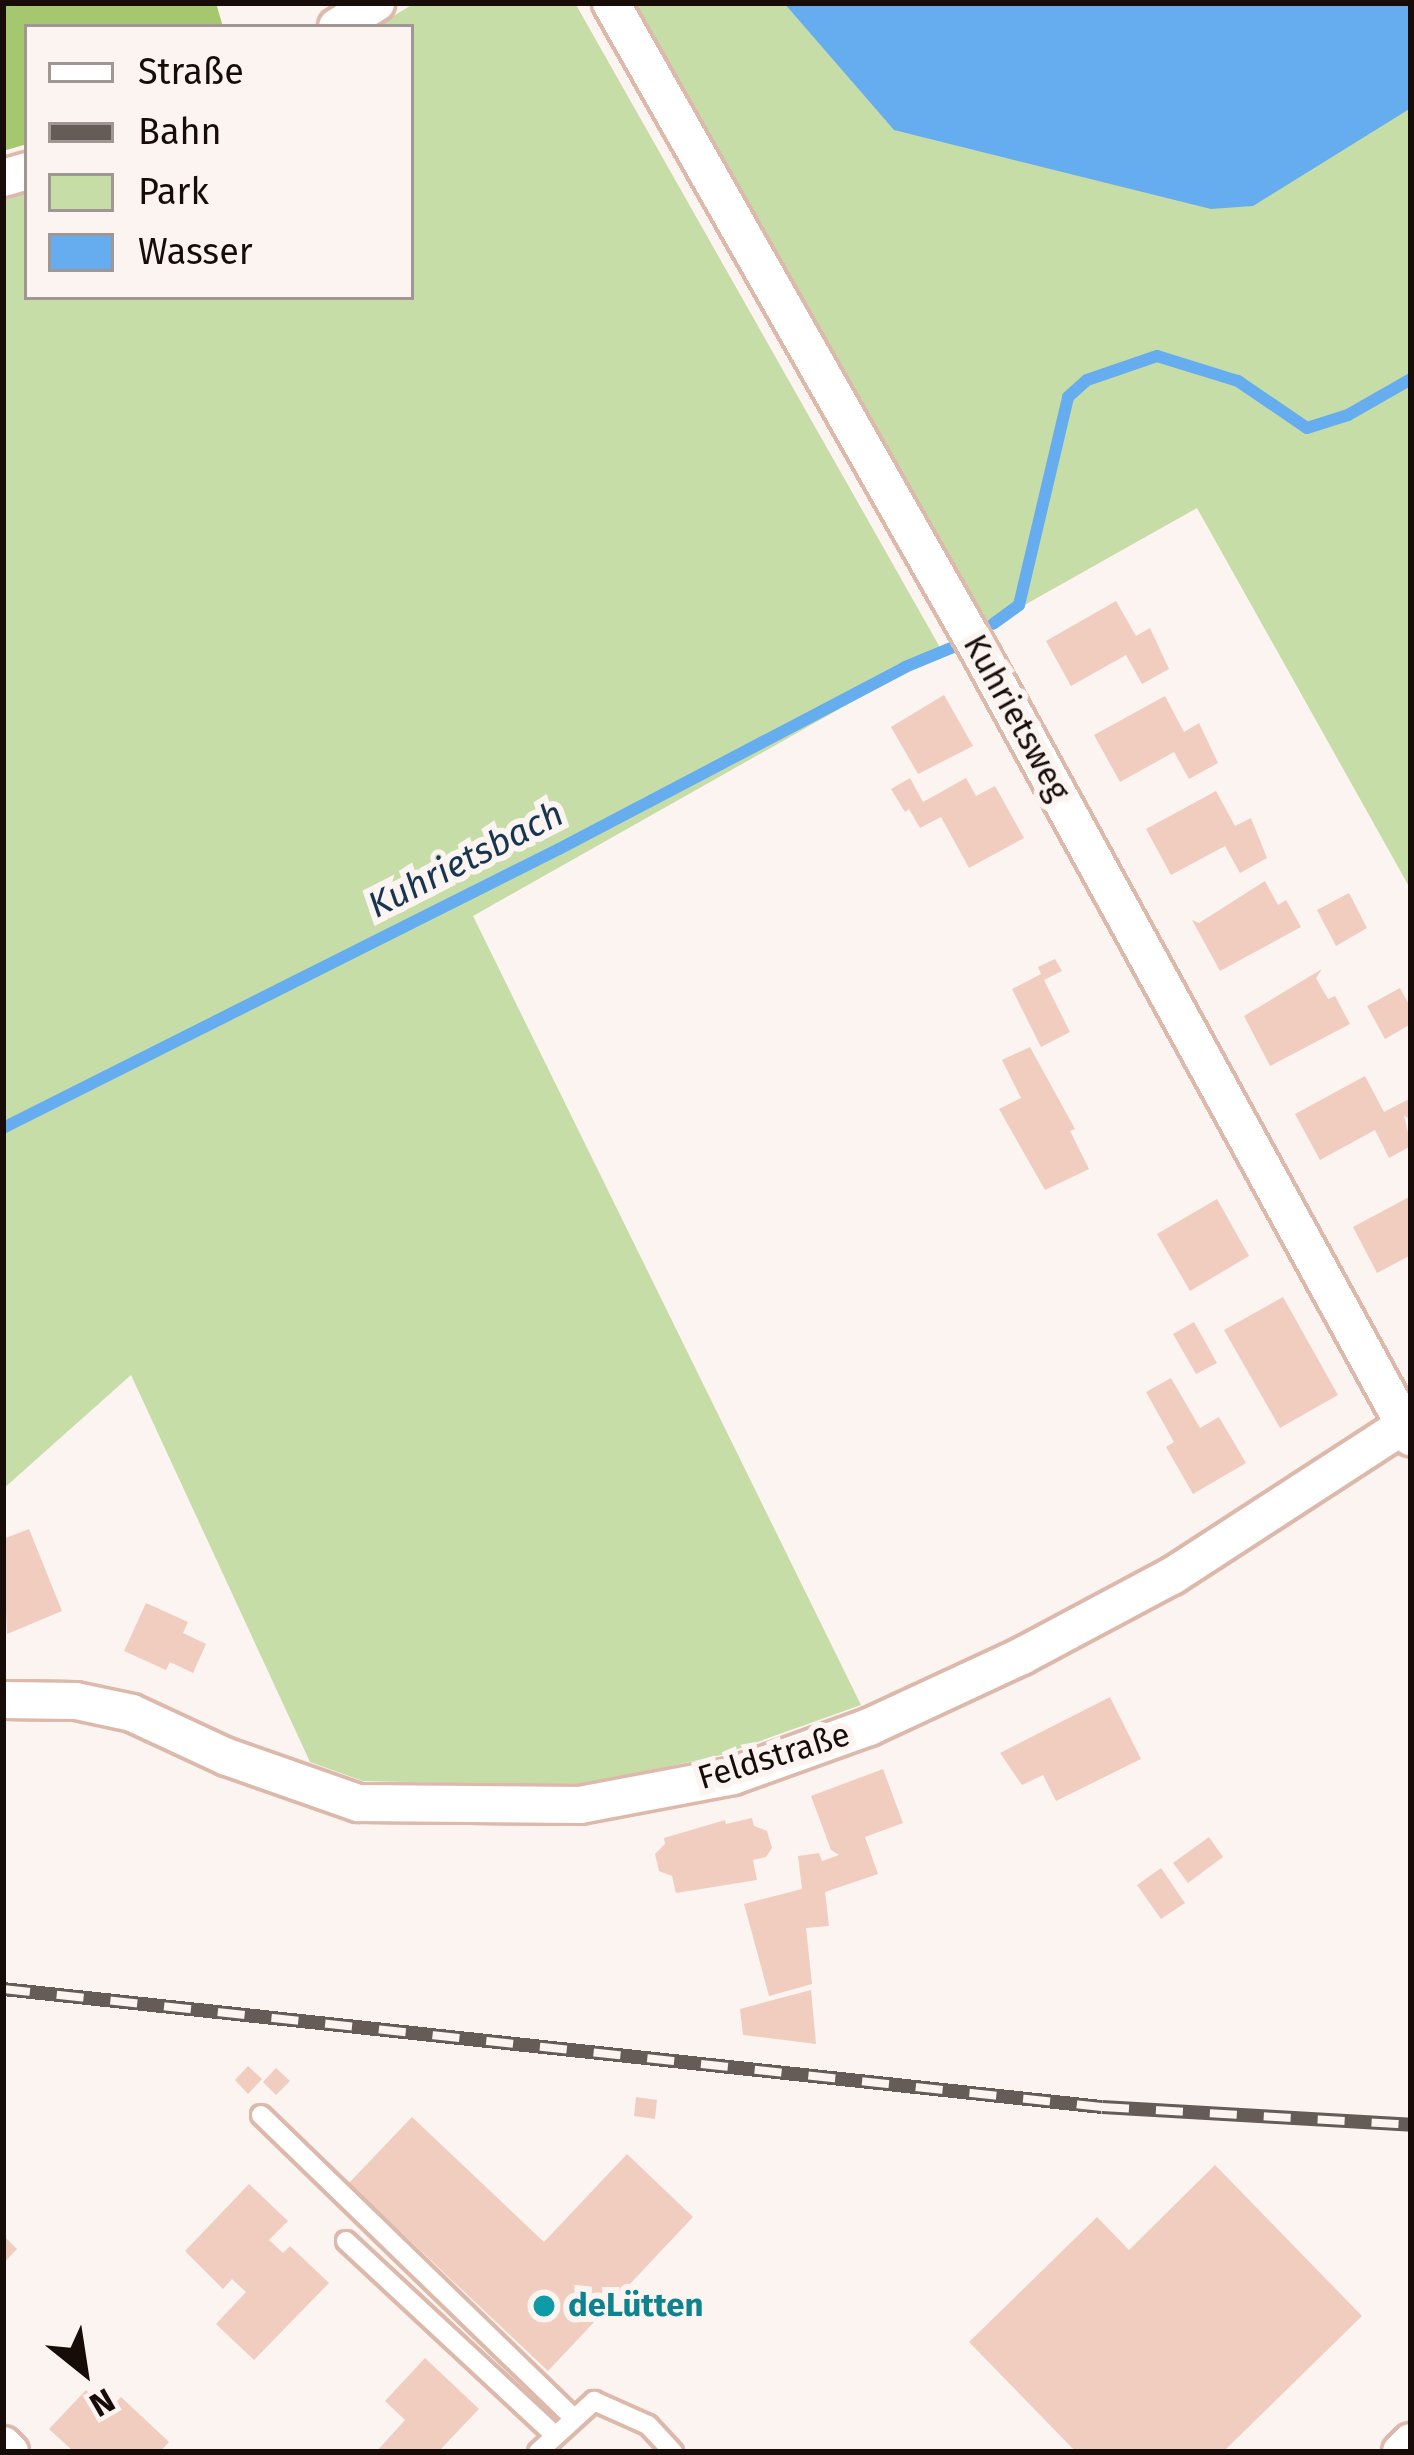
<!DOCTYPE html>
<html>
<head>
<meta charset="utf-8">
<style>
  body { margin:0 }
  #map { position:relative; width:1414px; height:2455px; overflow:hidden; background:#fbf4f1; font-family:"Fira Sans",sans-serif }
  div>[style] { position:absolute }
  [style*='--x'] { left:calc(var(--x)*1px); top:calc(var(--y)*1px); width:calc(var(--w)*1px); rotate:calc(var(--a)*1deg) }
  .green>* { inset:0; background:#c6dda7 }
  .forest>* { inset:0; background:#a5c76e }
  .water>* { inset:0; background:#66adf0 }
  .stream>* { height:12px; margin:-6px; padding:0 6px; transform-origin:6px; border-radius:6px; background:#66adf0 }
  .building>* { inset:0; background:#f1cdbf }
  .roads { filter:drop-shadow(3px 0 #dcb9ab) drop-shadow(-3px 0 #dcb9ab) drop-shadow(0 3px #dcb9ab) drop-shadow(0 -3px #dcb9ab) }
  .service>* { height:18px; margin:-9px; padding:0 9px; transform-origin:9px; border-radius:9px; background:#fff }
  .minor>* { height:36px; margin:-18px; padding:0 18px; transform-origin:18px; border-radius:18px; background:#fff }
  .rail>* { height:14px; margin-top:-7px; transform-origin:0; background:repeating-linear-gradient(90deg,#fbf4f1 0 27px,#655b57 0 54px); box-sizing:border-box; border-block:3px solid #655b57 }
  .dots>* { width:33px; height:33px; translate:-50% -50%; box-sizing:border-box; border:6px solid #fbf4f1; border-radius:50% }
  span { translate:-50% -50%; white-space:nowrap; text-align:center; line-height:1.15; -webkit-text-stroke:12px #fbf4f1; paint-order:stroke }
  .street-label { font-size:33px; color:#180c08 }
  .culture-label { font-size:33px; color:#0d838f; font-weight:700 }
  .left { translate:0 -50%; text-align:left }
  .water-label { font-size:36px; color:#173450; font-style:italic }
  .frame { position:absolute; inset:0; border:6px solid #180c08; pointer-events:none }
  .legend { position:absolute; left:24px; top:24px; width:390px; height:276px; box-sizing:border-box; background:#fbf4f1; border:3px solid #a09794; margin:0; padding:15px 21px; list-style:none; font-size:36px; color:#180c08 }
  .legend li { display:flex; align-items:center; gap:24px; height:60px }
  .legend b { width:60px; border:3px solid #a09794 }
  .north { position:absolute; left:24px; top:2311px; width:120px; height:120px; -webkit-text-stroke:9px #fbf4f1; paint-order:stroke; rotate:150deg; font-size:33px; font-weight:700; line-height:48px; text-align:center; color:#180c08 }
  .north::after { content:''; display:block; margin:auto; width:42px; height:54px; background:#180c08; clip-path:polygon(50% 0,100% 100%,50% 72%,0 100%) }
</style>
</head>
<body>
<div id="map">
  <div class="green">
    <i style="clip-path:polygon(415px 3px,575px 3px,942px 651px,473px 916px,861px 1705px,721px 1755px,580px 1786px,363px 1781px,310px 1762px,131px 1375px,3px 1489px,3px 198px,27px 191px,27px 297px,411px 297px,411px 27px,375px 27px)"></i>
    <i style="clip-path:polygon(623px 3px,1411px 3px,1411px 890px,1197px 508px,980px 630px)"></i>
  </div>
  <div class="forest">
    <i style="clip-path:polygon(3px 3px,216px 3px,223px 27px,27px 27px,27px 144px,3px 151px)"></i>
  </div>
  <div class="water">
    <i style="clip-path:polygon(784px 3px,1411px 3px,1411px 108px,1253px 206px,1211px 209px,894px 130px)"></i>
  </div>
  <div class="stream">
    <i style="--x:993;--y:624;--w:32;--a:-36"></i>
    <i style="--x:1019;--y:605;--w:214;--a:-76.7"></i>
    <i style="--x:1068;--y:397;--w:25;--a:-42"></i>
    <i style="--x:1087;--y:380;--w:74;--a:-18.9"></i>
    <i style="--x:1157;--y:356;--w:85;--a:17.2"></i>
    <i style="--x:1238;--y:381;--w:83;--a:34.3"></i>
    <i style="--x:1307;--y:428;--w:43;--a:-17.6"></i>
    <i style="--x:1348;--y:415;--w:73;--a:-29.7"></i>
    <i style="--x:3;--y:1128;--w:622;--a:-26.65"></i>
    <i style="--x:559;--y:849;--w:391;--a:-27.7"></i>
    <i style="--x:905;--y:667;--w:55;--a:-22.4"></i>
  </div>
  <div class="building">
    <i style="clip-path:polygon(1116px 601px,1136px 636px,1150px 628px,1169px 669px,1142px 684px,1126px 655px,1071px 686px,1046px 641px)"></i>
    <i style="clip-path:polygon(944px 695px,973px 746px,918px 774px,891px 727px)"></i>
    <i style="clip-path:polygon(1165px 696px,1184px 732px,1199px 723px,1218px 763px,1189px 779px,1174px 752px,1120px 782px,1094px 735px)"></i>
    <i style="clip-path:polygon(910px 778px,923px 802px,966px 778px,976px 796px,995px 786px,1024px 838px,969px 868px,941px 817px,920px 828px,909px 809px,905px 812px,891px 789px)"></i>
    <i style="clip-path:polygon(1216px 791px,1235px 826px,1251px 818px,1267px 858px,1240px 873px,1225px 846px,1171px 875px,1146px 829px)"></i>
    <i style="clip-path:polygon(1265px 881px,1278px 905px,1286px 900px,1301px 927px,1220px 971px,1192px 920px,1199px 923px)"></i>
    <i style="clip-path:polygon(1349px 893px,1367px 928px,1336px 946px,1317px 910px)"></i>
    <i style="clip-path:polygon(1055px 959px,1062px 971px,1044px 980px,1070px 1032px,1041px 1047px,1012px 989px,1041px 974px,1038px 967px)"></i>
    <i style="clip-path:polygon(1322px 969px,1316px 978px,1328px 999px,1335px 996px,1350px 1024px,1270px 1066px,1244px 1016px)"></i>
    <i style="clip-path:polygon(1400px 988px,1411px 1008px,1411px 1024px,1385px 1039px,1367px 1006px)"></i>
    <i style="clip-path:polygon(1030px 1047px,1075px 1129px,1070px 1131px,1089px 1169px,1045px 1190px,999px 1109px,1021px 1098px,1002px 1060px)"></i>
    <i style="clip-path:polygon(1365px 1076px,1384px 1112px,1411px 1098px,1411px 1121px,1404px 1115px,1411px 1146px,1389px 1158px,1375px 1130px,1320px 1160px,1295px 1114px)"></i>
    <i style="clip-path:polygon(1411px 1196px,1411px 1255px,1377px 1273px,1353px 1227px)"></i>
    <i style="clip-path:polygon(1217px 1199px,1249px 1256px,1190px 1291px,1157px 1234px)"></i>
    <i style="clip-path:polygon(1283px 1297px,1338px 1395px,1280px 1428px,1224px 1330px)"></i>
    <i style="clip-path:polygon(1194px 1322px,1217px 1363px,1196px 1374px,1173px 1334px)"></i>
    <i style="clip-path:polygon(1171px 1378px,1200px 1428px,1219px 1417px,1246px 1463px,1193px 1494px,1166px 1447px,1174px 1442px,1146px 1392px)"></i>
    <i style="clip-path:polygon(29px 1529px,62px 1611px,7px 1634px,3px 1539px)"></i>
    <i style="clip-path:polygon(146px 1603px,188px 1622px,183px 1633px,206px 1644px,193px 1673px,170px 1662px,166px 1670px,124px 1651px)"></i>
    <i style="clip-path:polygon(1110px 1697px,1141px 1759px,1056px 1801px,1043px 1775px,1022px 1785px,1000px 1753px)"></i>
    <i style="clip-path:polygon(883px 1769px,903px 1823px,865px 1837px,878px 1874px,825px 1892px,829px 1926px,806px 1928px,812px 1984px,769px 1996px,744px 1904px,802px 1889px,798px 1856px,819px 1853px,822px 1861px,839px 1855px,831px 1850px,811px 1796px)"></i>
    <i style="clip-path:polygon(752px 1818px,754px 1826px,767px 1831px,772px 1848px,766px 1857px,753px 1860px,757px 1880px,676px 1893px,672px 1876px,659px 1871px,655px 1854px,665px 1844px,664px 1838px,725px 1820px,726px 1824px)"></i>
    <i style="clip-path:polygon(1209px 1837px,1223px 1857px,1188px 1883px,1173px 1863px)"></i>
    <i style="clip-path:polygon(1161px 1868px,1185px 1903px,1161px 1919px,1137px 1885px)"></i>
    <i style="clip-path:polygon(811px 1990px,816px 2044px,743px 2035px,740px 2009px)"></i>
    <i style="clip-path:polygon(248px 2066px,262px 2079px,248px 2094px,235px 2080px)"></i>
    <i style="clip-path:polygon(276px 2068px,290px 2081px,276px 2095px,263px 2082px)"></i>
    <i style="clip-path:polygon(636px 2097px,657px 2100px,655px 2119px,634px 2116px)"></i>
    <i style="clip-path:polygon(412px 2117px,544px 2242px,627px 2154px,693px 2217px,548px 2371px,349px 2183px)"></i>
    <i style="clip-path:polygon(1215px 2165px,1362px 2316px,1223px 2452px,1076px 2452px,969px 2342px,1097px 2217px,1129px 2250px)"></i>
    <i style="clip-path:polygon(249px 2184px,288px 2221px,269px 2240px,283px 2253px,290px 2246px,329px 2283px,254px 2360px,216px 2324px,246px 2292px,232px 2279px,223px 2289px,185px 2251px)"></i>
    <i style="clip-path:polygon(3px 2235px,17px 2249px,3px 2264px)"></i>
    <i style="clip-path:polygon(425px 2358px,479px 2409px,438px 2452px,376px 2452px,405px 2420px,385px 2401px)"></i>
    <i style="clip-path:polygon(86px 2390px,108px 2411px,121px 2397px,169px 2442px,160px 2452px,74px 2452px,49px 2429px)"></i>
  </div>
  <div class="roads">
    <div class="service">
      <i style="--x:261;--y:2115;--w:436;--a:44.1"></i>
      <i style="--x:346;--y:2241;--w:284;--a:42.9"></i>
      <i style="--x:538;--y:2452;--w:76;--a:-42.3"></i>
      <i style="--x:594;--y:2401;--w:59;--a:24"></i>
      <i style="--x:648;--y:2425;--w:37;--a:47"></i>
    </div>
    <div class="minor">
      <i style="--x:611;--y:3;--w:747;--a:60.38"></i>
      <i style="--x:980;--y:652;--w:896;--a:61.23"></i>
      <i style="--x:337;--y:27;--w:46;--a:-31.6"></i>
      <i style="--x:3;--y:178;--w:25;--a:-16"></i>
      <i style="--x:3;--y:1700;--w:73;--a:0.8"></i>
      <i style="--x:76;--y:1701;--w:57;--a:12.1"></i>
      <i style="--x:132;--y:1713;--w:105;--a:24.9"></i>
      <i style="--x:227;--y:1757;--w:139;--a:19.3"></i>
      <i style="--x:358;--y:1803;--w:222;--a:0.5"></i>
      <i style="--x:580;--y:1805;--w:156;--a:-10.7"></i>
      <i style="--x:733;--y:1776;--w:145;--a:-19.8"></i>
      <i style="--x:869;--y:1727;--w:169;--a:-24.9"></i>
      <i style="--x:1022;--y:1656;--w:170;--a:-28.1"></i>
      <i style="--x:1172;--y:1576;--w:285;--a:-33"></i>
      <i style="--x:3;--y:2445;--w:10;--a:45"></i>
      <i style="--x:1401;--y:2452;--w:14;--a:-45"></i>
    </div>
  </div>
  <div class="rail">
    <i style="--x:3;--y:1989;--w:1105;--a:6.13"></i>
    <i style="--x:1102;--y:2107;--w:310;--a:3.3"></i>
  </div>
  <div class="dots">
    <i style="left:544px;top:2306px;background:#0f9aa8"></i>
  </div>
  <div class="street-label">
    <span style="left:1016px;top:718px;rotate:61deg">Kuhrietsweg</span>
    <span style="left:774px;top:1757px;rotate:-17deg">Feldstraße</span>
  </div>
  <div class="culture-label">
    <span class="left" style="left:568px;top:2306px">deLütten</span>
  </div>
  <div class="water-label">
    <span style="left:466px;top:860px;rotate:-27deg">Kuhrietsbach</span>
  </div>
  <div class="frame"></div>
  <ul class="legend">
  <li><b style="height:15px;background:#fff"></b>Straße</li>
  <li><b style="height:15px;background:#655b57"></b>Bahn</li>
  <li><b style="height:33px;background:#c6dda7"></b>Park</li>
  <li><b style="height:33px;background:#66adf0"></b>Wasser</li>
  </ul>
  <div class="north">N</div>
</div>
</body>
</html>
